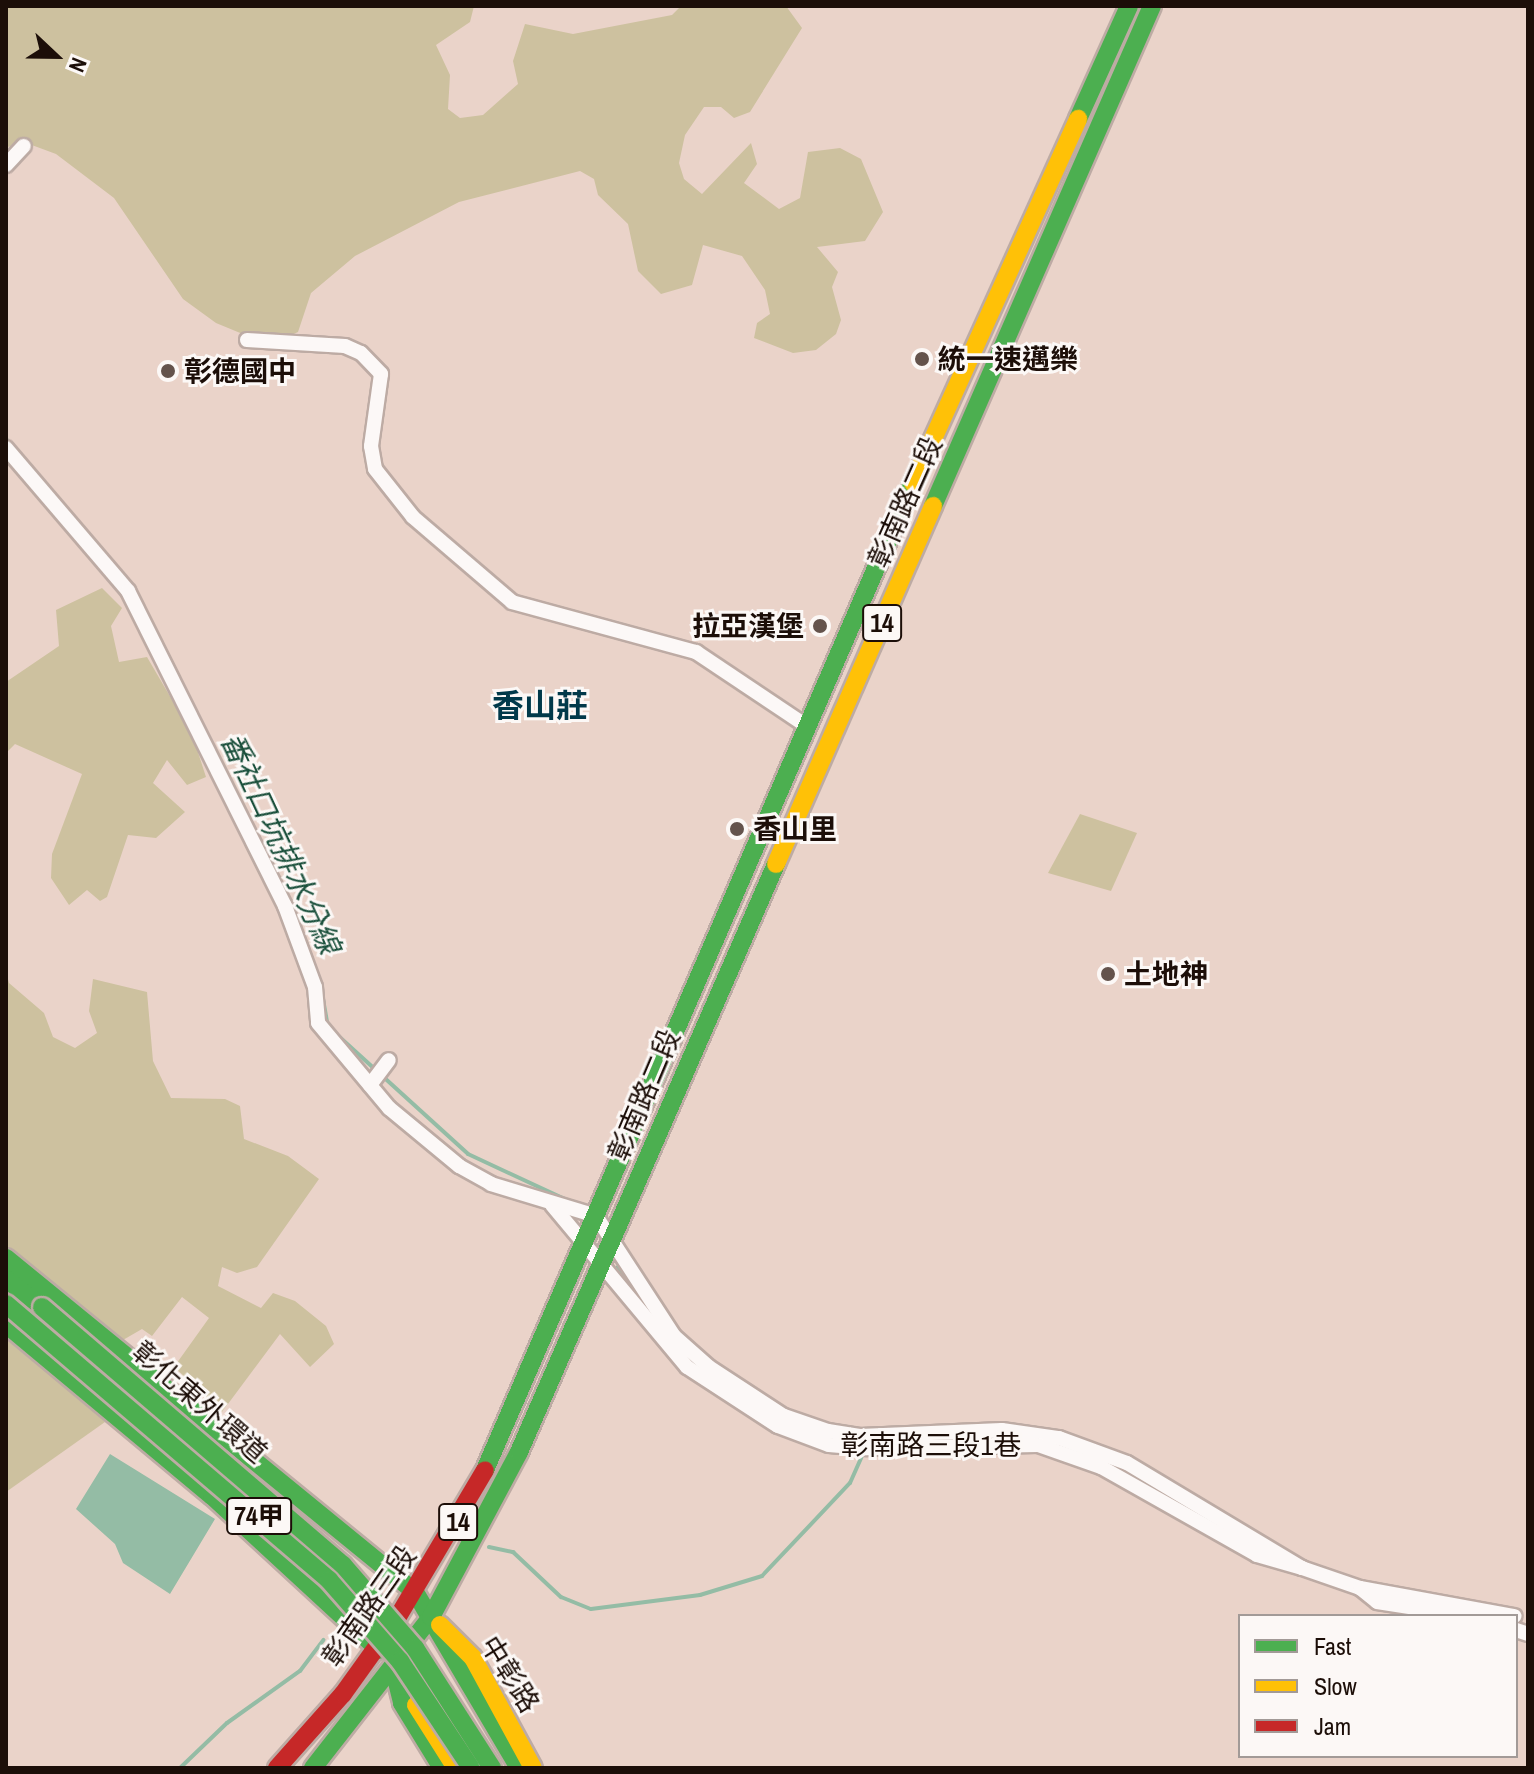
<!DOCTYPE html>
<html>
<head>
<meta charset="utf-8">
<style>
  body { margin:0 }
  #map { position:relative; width:1534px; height:1774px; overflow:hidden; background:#ead3c9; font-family:"Archivo Narrow","Noto Sans TC",sans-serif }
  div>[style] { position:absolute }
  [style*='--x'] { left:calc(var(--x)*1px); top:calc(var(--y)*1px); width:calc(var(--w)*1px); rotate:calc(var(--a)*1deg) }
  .green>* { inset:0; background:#cdc19f }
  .water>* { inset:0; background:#94bca5 }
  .stream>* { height:4px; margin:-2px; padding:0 2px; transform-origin:2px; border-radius:2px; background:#94bca5 }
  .roads { filter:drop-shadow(2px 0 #bdaba4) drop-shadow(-2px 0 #bdaba4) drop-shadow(0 2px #bdaba4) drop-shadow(0 -2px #bdaba4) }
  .street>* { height:14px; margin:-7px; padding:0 7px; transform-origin:7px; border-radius:7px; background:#fcf8f7 }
  .fast>* { height:18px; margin:-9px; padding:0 9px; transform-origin:9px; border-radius:9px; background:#4caf50 }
  .slow>* { height:18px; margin:-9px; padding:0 9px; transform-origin:9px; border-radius:9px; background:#ffc107 }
  .jam>* { height:18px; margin:-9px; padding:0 9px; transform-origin:9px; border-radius:9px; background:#c62828 }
  .bridges { filter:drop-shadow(2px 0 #bdaba4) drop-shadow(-2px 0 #bdaba4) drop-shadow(0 2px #bdaba4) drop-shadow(0 -2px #bdaba4) }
  .fast-bridge>* { height:18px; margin:-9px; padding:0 9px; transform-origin:9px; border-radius:9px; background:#4caf50 }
  .dots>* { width:22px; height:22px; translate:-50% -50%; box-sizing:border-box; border:4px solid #fcf8f6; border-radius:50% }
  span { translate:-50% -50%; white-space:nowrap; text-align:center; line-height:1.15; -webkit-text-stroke:6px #fcf8f6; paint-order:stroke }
  .shield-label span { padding:2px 6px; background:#fcf8f6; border:2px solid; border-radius:6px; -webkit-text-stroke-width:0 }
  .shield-label { font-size:26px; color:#1c0e08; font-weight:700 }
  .poi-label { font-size:28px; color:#1c0e08; font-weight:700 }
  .left { translate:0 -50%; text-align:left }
  .right { translate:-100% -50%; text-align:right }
  .street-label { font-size:28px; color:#1c0e08 }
  .water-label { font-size:30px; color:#1b503c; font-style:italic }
  .quarter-label { font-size:32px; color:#01394a; font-weight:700 }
  .frame { position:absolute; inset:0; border:8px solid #1c0e08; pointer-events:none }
  .legend { position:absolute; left:1238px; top:1614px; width:280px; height:144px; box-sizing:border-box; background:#fcf8f6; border:2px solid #a29a97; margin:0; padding:10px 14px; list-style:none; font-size:24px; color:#1c0e08 }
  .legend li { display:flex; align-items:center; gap:16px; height:40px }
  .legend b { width:40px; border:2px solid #a29a97 }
  .north { position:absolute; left:16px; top:16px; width:80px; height:80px; -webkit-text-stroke:6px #fcf8f6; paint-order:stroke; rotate:112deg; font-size:22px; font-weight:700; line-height:32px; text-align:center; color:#1c0e08 }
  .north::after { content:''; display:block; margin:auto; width:28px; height:36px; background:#1c0e08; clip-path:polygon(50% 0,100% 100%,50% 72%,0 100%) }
</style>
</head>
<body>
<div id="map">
  <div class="green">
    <i style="clip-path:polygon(6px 6px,474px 6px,470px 22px,436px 45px,450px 75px,448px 109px,460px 118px,483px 115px,518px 84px,513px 61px,525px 24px,573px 34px,672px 15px,681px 6px,786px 6px,802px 28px,750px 112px,734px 118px,721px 107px,704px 107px,685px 135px,679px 163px,684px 179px,702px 194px,751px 143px,757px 164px,744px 183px,779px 209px,800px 198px,808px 152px,840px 148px,861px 159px,883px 212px,865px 241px,817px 247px,838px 272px,832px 287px,841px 320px,836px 334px,816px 350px,793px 353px,754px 338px,757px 323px,770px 314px,765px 290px,742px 256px,703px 245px,692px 285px,661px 294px,638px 271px,628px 224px,598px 195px,594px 179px,580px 171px,459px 202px,355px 256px,311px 293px,298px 332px,269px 345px,216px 323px,183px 299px,114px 198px,56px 154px,29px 144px,6px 147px)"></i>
    <i style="clip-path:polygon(102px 588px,122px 608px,111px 626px,119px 662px,147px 657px,192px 734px,206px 777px,187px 785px,167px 760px,153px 783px,185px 812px,156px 838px,128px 835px,107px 897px,100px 901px,87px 890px,69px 905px,51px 878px,52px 854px,82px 774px,15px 744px,6px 753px,6px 682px,59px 646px,56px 610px)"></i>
    <i style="clip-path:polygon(1080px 814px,1137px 833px,1111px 891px,1048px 873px)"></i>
    <i style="clip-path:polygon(6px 971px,9px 983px,44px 1013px,53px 1037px,75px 1048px,97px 1033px,89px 1011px,93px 979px,147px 992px,153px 1061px,171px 1098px,225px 1099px,240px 1106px,244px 1139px,288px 1156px,319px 1179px,257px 1267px,237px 1273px,222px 1267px,218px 1286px,261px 1308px,273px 1293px,295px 1301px,326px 1326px,334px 1344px,310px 1367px,280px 1334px,222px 1412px,174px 1367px,209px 1318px,182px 1297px,152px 1336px,142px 1329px,123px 1340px,6px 1246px)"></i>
    <i style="clip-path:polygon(6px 1327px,105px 1422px,6px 1492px)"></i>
  </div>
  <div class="water">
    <i style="clip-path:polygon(110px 1454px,215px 1519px,170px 1594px,123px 1563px,115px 1544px,76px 1509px)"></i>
  </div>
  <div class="stream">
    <i style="--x:6;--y:439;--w:169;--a:49.1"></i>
    <i style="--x:228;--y:776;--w:131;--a:63.6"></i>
    <i style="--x:306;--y:942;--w:39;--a:71"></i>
    <i style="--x:323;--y:999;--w:27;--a:80"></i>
    <i style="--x:334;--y:1032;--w:181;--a:42.3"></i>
    <i style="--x:468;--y:1154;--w:114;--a:25"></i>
    <i style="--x:618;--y:1267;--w:55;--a:54.6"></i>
    <i style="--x:983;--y:1438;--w:26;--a:2"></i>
    <i style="--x:489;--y:1547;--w:25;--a:12"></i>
    <i style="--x:513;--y:1552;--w:66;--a:43.2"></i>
    <i style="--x:561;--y:1597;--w:32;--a:22"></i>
    <i style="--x:591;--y:1609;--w:110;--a:-7.3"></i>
    <i style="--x:700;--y:1595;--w:65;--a:-17"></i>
    <i style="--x:762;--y:1576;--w:128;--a:-46.6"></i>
    <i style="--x:850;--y:1483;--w:35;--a:-66"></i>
    <i style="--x:180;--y:1768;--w:65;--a:-43.8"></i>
    <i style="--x:227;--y:1723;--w:90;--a:-35.5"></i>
    <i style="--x:300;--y:1671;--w:39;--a:-53"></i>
  </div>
  <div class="roads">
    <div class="street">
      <i style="--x:6;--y:165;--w:26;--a:-47"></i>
      <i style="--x:247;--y:340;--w:98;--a:3.5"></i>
      <i style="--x:345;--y:346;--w:17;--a:24"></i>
      <i style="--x:361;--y:353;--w:29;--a:46"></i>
      <i style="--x:381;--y:374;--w:73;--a:97.9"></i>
      <i style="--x:371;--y:446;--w:23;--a:80"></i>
      <i style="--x:375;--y:469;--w:61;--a:51.6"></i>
      <i style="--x:413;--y:517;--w:130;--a:40.6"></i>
      <i style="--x:512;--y:602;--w:191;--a:15.2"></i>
      <i style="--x:696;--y:652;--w:135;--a:33.8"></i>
      <i style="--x:6;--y:448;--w:188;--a:49.5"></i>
      <i style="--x:128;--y:591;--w:352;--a:63.5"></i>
      <i style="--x:285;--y:906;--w:86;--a:69.7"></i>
      <i style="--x:315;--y:987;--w:36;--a:85"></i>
      <i style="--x:318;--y:1023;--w:111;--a:50.1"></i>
      <i style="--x:389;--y:1108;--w:91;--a:39.6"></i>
      <i style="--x:459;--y:1166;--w:37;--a:29"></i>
      <i style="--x:491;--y:1184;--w:110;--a:16.9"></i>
      <i style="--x:596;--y:1216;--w:143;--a:57"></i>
      <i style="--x:674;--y:1336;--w:47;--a:41.5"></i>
      <i style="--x:709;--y:1367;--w:90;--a:33.2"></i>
      <i style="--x:784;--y:1416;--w:46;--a:18.8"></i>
      <i style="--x:828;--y:1431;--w:32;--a:9"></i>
      <i style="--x:860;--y:1436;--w:142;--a:-2.4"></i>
      <i style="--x:1002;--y:1430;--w:58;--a:8"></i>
      <i style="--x:1059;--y:1438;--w:72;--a:20.2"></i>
      <i style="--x:1127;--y:1463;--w:204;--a:31"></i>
      <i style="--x:1302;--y:1568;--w:61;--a:19"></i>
      <i style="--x:1360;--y:1588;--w:157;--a:10.3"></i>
      <i style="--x:370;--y:1085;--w:31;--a:-53"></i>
      <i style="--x:552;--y:1205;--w:211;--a:50.2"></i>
      <i style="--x:687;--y:1367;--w:108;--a:33"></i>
      <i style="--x:778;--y:1426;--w:54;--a:20.4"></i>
      <i style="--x:829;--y:1445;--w:38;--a:5"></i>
      <i style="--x:867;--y:1448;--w:171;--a:-1"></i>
      <i style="--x:1038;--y:1445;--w:67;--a:19.2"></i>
      <i style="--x:1101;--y:1467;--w:179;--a:29.4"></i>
      <i style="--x:1257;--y:1555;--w:47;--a:16.1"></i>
      <i style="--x:1360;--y:1588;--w:22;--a:39"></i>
      <i style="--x:1377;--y:1602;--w:90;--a:8.9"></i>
      <i style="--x:1516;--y:1630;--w:13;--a:18"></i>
    </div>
    <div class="fast">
      <i style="--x:1078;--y:119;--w:124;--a:-65.7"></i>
      <i style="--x:933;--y:506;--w:546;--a:-66.35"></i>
      <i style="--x:6;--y:1258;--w:528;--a:39.24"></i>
      <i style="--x:415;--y:1592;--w:204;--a:59.4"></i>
      <i style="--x:6;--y:1279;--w:46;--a:37.9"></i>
      <i style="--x:6;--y:1324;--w:268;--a:39.9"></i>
      <i style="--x:212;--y:1496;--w:227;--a:42.7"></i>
      <i style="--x:485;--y:1470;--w:1076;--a:-66.56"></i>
      <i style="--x:394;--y:1670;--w:34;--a:76"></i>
      <i style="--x:402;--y:1703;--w:76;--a:58.4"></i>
      <i style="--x:313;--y:1768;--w:192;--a:-52"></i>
      <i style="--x:431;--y:1617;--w:187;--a:-61.9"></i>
      <i style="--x:519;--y:1452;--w:642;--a:-66.39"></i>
    </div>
    <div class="slow">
      <i style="--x:913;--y:483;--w:400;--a:-65.6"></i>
      <i style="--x:776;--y:864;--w:391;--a:-66.3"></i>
      <i style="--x:440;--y:1625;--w:47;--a:45"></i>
      <i style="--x:473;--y:1658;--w:125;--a:61.4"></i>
      <i style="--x:416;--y:1705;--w:75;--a:57.6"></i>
    </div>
    <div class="jam">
      <i style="--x:277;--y:1768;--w:99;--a:-48.3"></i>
      <i style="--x:343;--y:1694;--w:91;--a:-54.4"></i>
      <i style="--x:396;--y:1620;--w:174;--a:-59.3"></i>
    </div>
  </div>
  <div class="bridges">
    <div class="fast-bridge">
      <i style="--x:6;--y:1304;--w:425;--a:40.5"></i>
      <i style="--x:329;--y:1580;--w:108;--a:48.8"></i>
      <i style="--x:400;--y:1661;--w:128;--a:56.4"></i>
      <i style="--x:42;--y:1307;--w:396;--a:40.6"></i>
      <i style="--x:343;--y:1565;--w:110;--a:49.1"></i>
      <i style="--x:415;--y:1648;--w:143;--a:57.3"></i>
    </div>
  </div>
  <div class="dots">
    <i style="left:922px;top:359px;background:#64534c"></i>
    <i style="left:168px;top:371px;background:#64534c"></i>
    <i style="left:820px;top:626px;background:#64534c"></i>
    <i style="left:737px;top:829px;background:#64534c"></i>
    <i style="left:1108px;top:974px;background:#64534c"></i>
  </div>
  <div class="shield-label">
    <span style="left:882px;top:623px">14</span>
    <span style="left:259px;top:1516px">74甲</span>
    <span style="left:458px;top:1522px">14</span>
  </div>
  <div class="poi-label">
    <span class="left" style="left:938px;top:359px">統一速邁樂</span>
    <span class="left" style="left:184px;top:371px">彰德國中</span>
    <span class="right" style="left:804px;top:626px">拉亞漢堡</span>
    <span class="left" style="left:753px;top:829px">香山里</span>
    <span class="left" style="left:1124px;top:974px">土地神</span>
  </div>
  <div class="street-label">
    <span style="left:905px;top:502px;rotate:-66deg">彰南路二段</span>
    <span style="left:644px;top:1095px;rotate:-67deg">彰南路二段</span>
    <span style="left:200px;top:1402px;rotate:41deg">彰化東外環道</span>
    <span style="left:931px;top:1445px">彰南路三段1巷</span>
    <span style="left:369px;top:1606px;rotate:-55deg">彰南路三段</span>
    <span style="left:510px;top:1674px;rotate:58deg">中彰路</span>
  </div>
  <div class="water-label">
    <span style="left:281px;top:843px;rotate:65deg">番社口坑排水分線</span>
  </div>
  <div class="quarter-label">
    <span style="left:540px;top:706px">香山莊</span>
  </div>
  <div class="frame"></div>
  <ul class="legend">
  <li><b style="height:10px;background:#4caf50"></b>Fast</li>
  <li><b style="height:10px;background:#ffc107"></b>Slow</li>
  <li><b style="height:10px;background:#c62828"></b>Jam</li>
  </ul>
  <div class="north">N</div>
</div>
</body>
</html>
